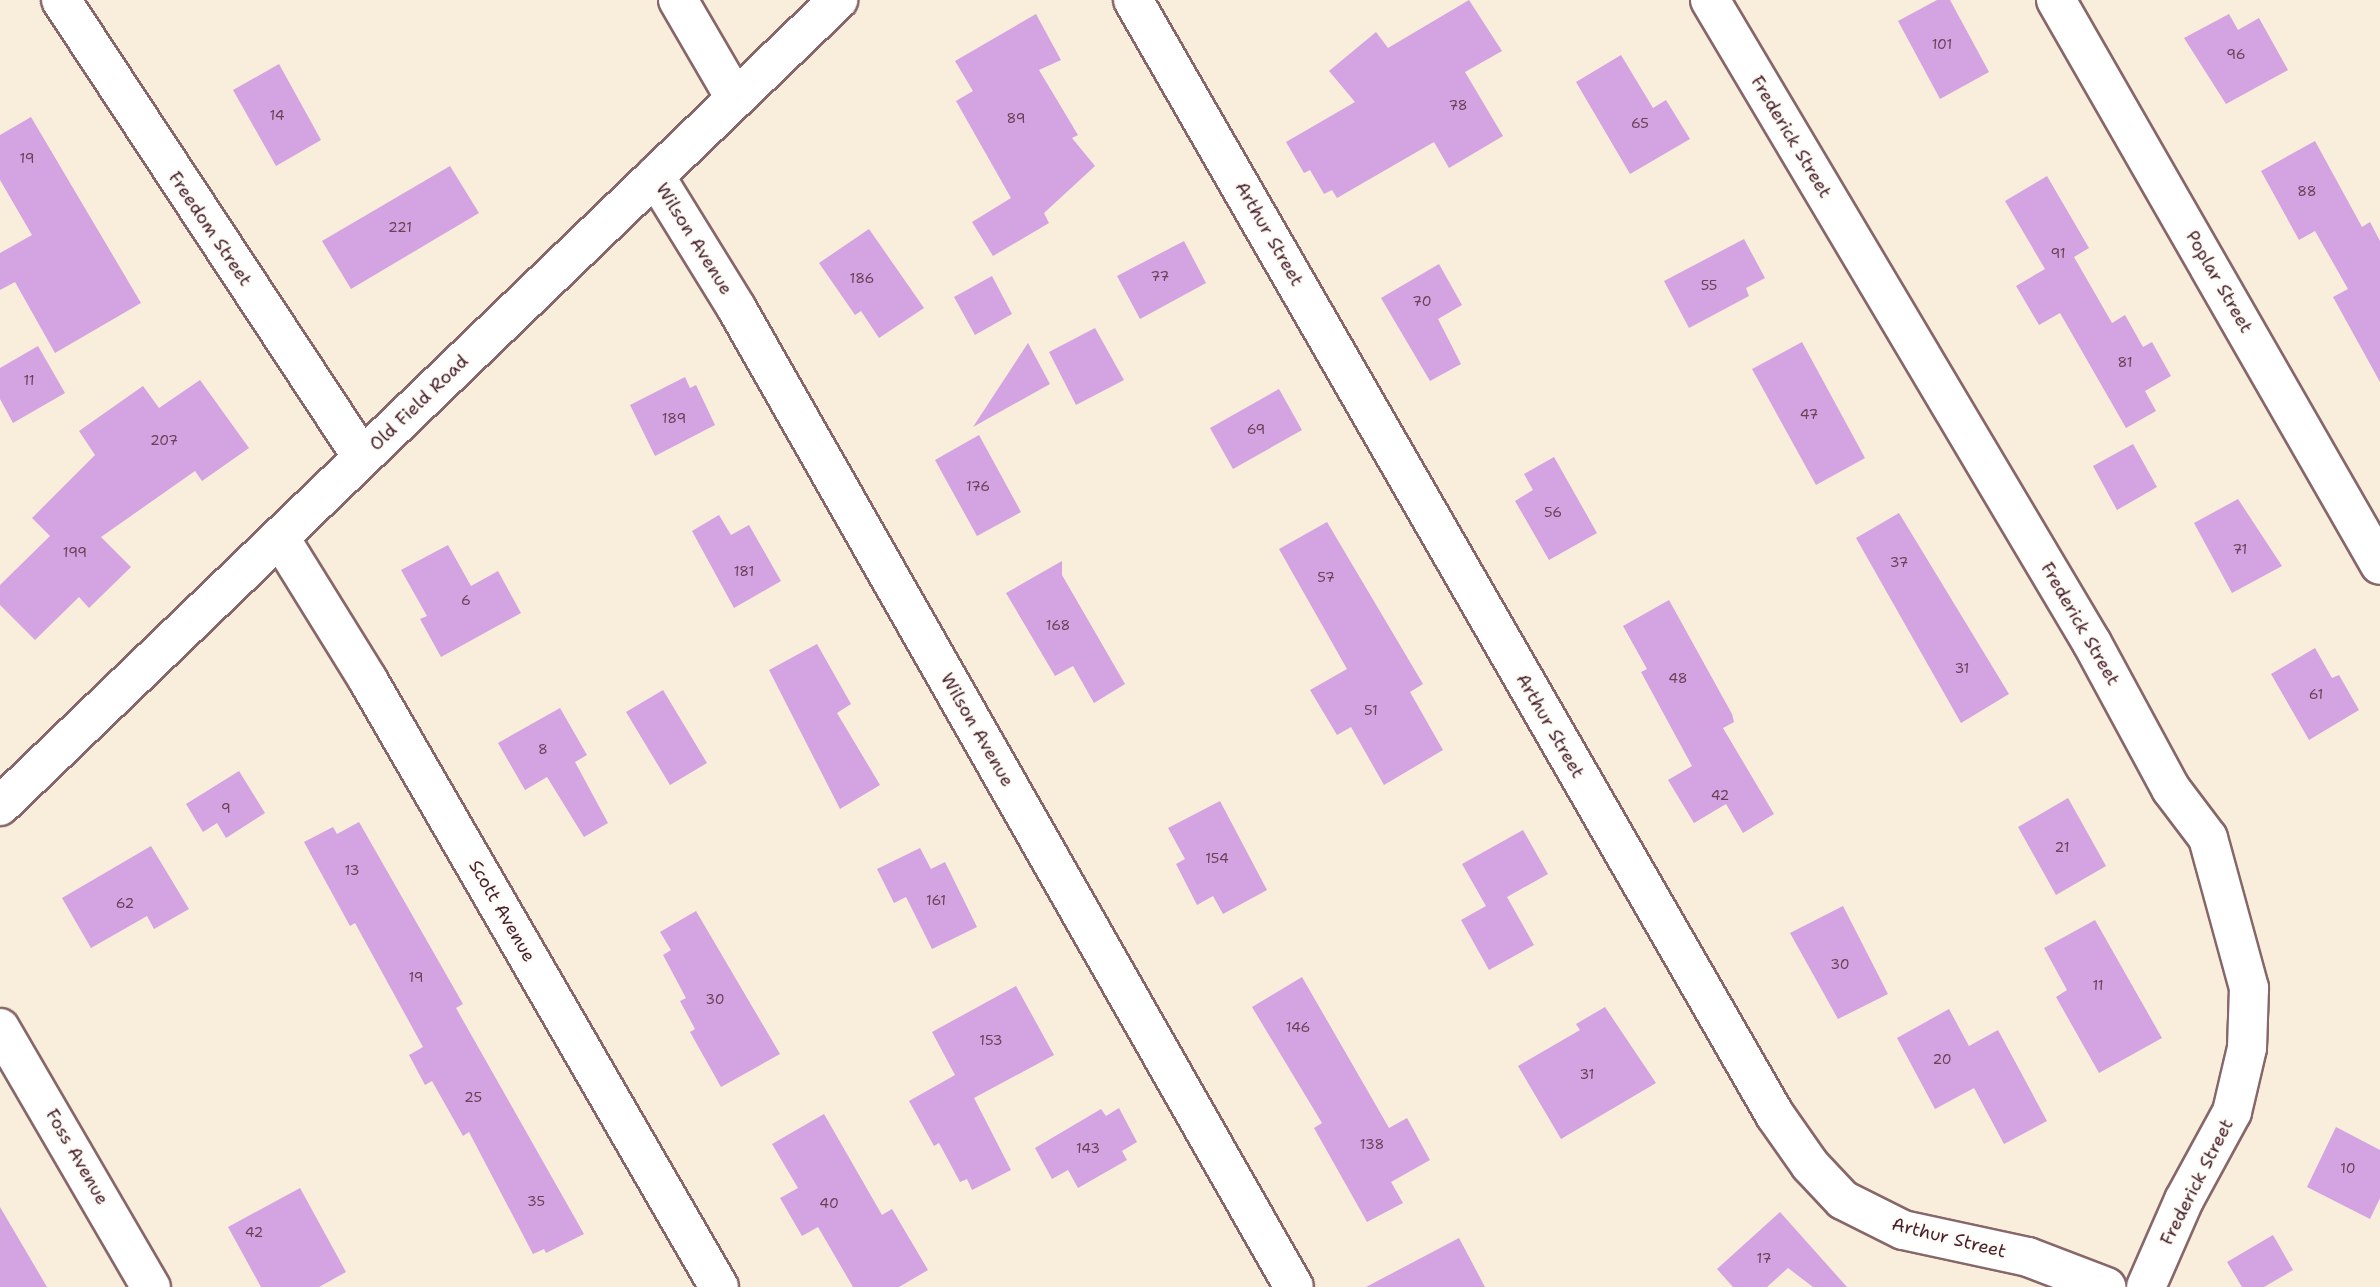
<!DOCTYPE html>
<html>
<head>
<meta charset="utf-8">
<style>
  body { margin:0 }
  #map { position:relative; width:2380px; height:1287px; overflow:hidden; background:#f9eddc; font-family:"Shantell Sans",sans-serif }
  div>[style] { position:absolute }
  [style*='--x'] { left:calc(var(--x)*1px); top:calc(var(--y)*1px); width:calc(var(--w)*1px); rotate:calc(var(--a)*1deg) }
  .building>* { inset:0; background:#d3a4e1 }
  .roads { filter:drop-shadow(2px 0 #876769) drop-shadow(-2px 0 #876769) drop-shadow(0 2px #876769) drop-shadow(0 -2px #876769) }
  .street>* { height:38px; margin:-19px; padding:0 19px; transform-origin:19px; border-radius:19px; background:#fff }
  span { translate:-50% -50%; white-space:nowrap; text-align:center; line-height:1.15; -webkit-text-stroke:5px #fdfcf7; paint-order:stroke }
  .number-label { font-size:14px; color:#6c4058 }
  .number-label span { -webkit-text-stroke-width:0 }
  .street-label { font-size:18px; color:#4a1f2b }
</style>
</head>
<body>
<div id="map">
  <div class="building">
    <i style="clip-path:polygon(1469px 0,1502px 51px,1465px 72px,1503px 136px,1449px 168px,1434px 142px,1337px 198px,1332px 190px,1324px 194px,1310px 170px,1304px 173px,1286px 142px,1355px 102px,1329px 71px,1376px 32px,1388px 48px)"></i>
    <i style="clip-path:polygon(1937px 0,1950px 0,1989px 72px,1940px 99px,1898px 21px)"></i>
    <i style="clip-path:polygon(1036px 14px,1061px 60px,1039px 70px,1078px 135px,1072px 138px,1095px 166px,1044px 213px,1049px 223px,993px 256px,972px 222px,1011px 198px,956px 101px,973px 91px,955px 61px)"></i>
    <i style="clip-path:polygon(2229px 14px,2238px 30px,2259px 18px,2288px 70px,2226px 104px,2184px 38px)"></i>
    <i style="clip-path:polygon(1621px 55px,1653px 108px,1666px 100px,1690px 139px,1630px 174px,1576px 82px)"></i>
    <i style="clip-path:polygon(279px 64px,321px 140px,276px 166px,233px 90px)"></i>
    <i style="clip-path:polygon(31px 117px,141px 303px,55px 353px,15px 282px,0 290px,0 253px,32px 235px,0 180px,0 135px)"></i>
    <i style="clip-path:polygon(2315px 141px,2362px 227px,2370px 222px,2380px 241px,2380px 382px,2333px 297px,2348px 289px,2315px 231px,2299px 240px,2261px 171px)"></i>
    <i style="clip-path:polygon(450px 166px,479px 213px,351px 289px,322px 241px)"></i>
    <i style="clip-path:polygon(2047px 176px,2089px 248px,2074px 257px,2112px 323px,2125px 315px,2143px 347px,2152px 342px,2171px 376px,2145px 391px,2156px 411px,2126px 428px,2060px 313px,2039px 325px,2016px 286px,2045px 269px,2005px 201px)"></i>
    <i style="clip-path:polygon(869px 229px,924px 308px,879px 338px,861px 311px,855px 315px,819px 263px)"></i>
    <i style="clip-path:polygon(1744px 239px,1765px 278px,1746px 288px,1749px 296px,1689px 328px,1664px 281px)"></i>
    <i style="clip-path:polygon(1184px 241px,1206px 283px,1140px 319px,1117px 276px)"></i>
    <i style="clip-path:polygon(1439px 264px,1462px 305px,1438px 319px,1461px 364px,1430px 381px,1381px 298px)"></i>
    <i style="clip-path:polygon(992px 276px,1012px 314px,975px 335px,954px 297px)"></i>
    <i style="clip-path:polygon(1095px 328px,1124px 380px,1076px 405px,1049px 352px)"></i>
    <i style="clip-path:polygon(1802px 342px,1865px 458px,1816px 485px,1752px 369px)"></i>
    <i style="clip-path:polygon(1028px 343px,1050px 384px,973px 427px)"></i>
    <i style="clip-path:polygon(38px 346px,65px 393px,13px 423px,0 399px,0 368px)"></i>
    <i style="clip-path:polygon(685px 377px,690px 388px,696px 385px,715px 425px,655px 456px,630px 405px)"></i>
    <i style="clip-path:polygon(200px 380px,249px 448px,202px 481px,195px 471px,101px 537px,131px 567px,89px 608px,79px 597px,35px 640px,0 605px,0 585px,50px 536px,32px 518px,95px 455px,79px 431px,143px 386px,159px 408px)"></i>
    <i style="clip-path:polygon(1279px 389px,1302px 430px,1233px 469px,1210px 428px)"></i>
    <i style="clip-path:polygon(979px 435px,1021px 512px,977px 536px,935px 460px)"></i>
    <i style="clip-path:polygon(2133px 444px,2157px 487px,2117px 510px,2093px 466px)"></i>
    <i style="clip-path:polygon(1554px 457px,1597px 533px,1549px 560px,1515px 501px,1533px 490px,1524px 474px)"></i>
    <i style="clip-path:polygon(2238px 499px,2282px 566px,2232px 593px,2194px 523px)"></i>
    <i style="clip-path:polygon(1899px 513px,2009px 694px,1961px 723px,1856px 538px)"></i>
    <i style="clip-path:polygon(719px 515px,731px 535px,749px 525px,781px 581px,734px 608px,692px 531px)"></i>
    <i style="clip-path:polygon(1327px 522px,1423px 684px,1410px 692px,1443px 750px,1384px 785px,1351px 727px,1337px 735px,1310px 690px,1347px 669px,1279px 549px)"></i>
    <i style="clip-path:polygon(448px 545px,471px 586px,498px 571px,521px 613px,441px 657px,420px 619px,427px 616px,401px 570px)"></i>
    <i style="clip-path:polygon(1062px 561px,1062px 575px,1125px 684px,1094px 703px,1073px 666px,1055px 676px,1006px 593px)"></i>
    <i style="clip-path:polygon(1669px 600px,1732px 714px,1734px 722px,1723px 728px,1774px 814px,1743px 833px,1726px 804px,1694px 823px,1668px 780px,1692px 766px,1641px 672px,1647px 669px,1623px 626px)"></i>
    <i style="clip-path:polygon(817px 644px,851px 704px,837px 713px,880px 785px,840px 809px,769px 670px)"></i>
    <i style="clip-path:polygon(2315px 648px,2332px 678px,2339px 675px,2359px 710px,2309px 740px,2271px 674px)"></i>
    <i style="clip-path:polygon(663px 690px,707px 763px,670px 785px,626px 712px)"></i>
    <i style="clip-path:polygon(560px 708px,587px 755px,575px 762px,608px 823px,584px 837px,547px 777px,525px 790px,498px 743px)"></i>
    <i style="clip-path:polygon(239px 771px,265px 813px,226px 838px,217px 823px,203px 832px,186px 804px)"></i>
    <i style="clip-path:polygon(2068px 798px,2106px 866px,2056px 895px,2018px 827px)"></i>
    <i style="clip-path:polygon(1220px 801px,1267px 890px,1223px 914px,1213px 896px,1197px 905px,1176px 864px,1185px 859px,1168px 828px)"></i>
    <i style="clip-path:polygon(359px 822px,463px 1004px,456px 1008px,584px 1234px,546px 1253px,544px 1249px,533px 1254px,469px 1132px,463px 1136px,432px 1081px,425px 1085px,409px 1055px,423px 1047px,355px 923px,350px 926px,304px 842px,333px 827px,337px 834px)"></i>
    <i style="clip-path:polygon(1523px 830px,1548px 874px,1507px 897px,1534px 945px,1489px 970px,1461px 920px,1486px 906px,1462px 864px)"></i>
    <i style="clip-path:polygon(151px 846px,189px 909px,154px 929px,147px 916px,91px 948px,62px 898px)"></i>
    <i style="clip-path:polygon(920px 848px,931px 869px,945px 862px,977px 927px,932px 949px,906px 897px,894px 903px,877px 869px)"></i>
    <i style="clip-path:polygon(1843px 906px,1888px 994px,1838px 1019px,1790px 933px)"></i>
    <i style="clip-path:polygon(696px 911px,780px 1054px,721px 1087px,690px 1032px,695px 1029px,680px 1001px,686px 998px,663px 955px,671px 950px,660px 932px)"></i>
    <i style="clip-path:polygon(2095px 920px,2162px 1038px,2099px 1073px,2056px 997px,2067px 990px,2044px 948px)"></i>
    <i style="clip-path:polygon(1302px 977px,1389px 1128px,1407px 1118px,1430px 1160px,1391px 1182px,1403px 1203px,1367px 1222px,1314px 1128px,1322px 1123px,1252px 1007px)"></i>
    <i style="clip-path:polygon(1016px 986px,1054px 1055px,974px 1098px,1011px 1170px,972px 1190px,967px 1179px,960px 1182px,939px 1143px,934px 1146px,909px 1101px,955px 1075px,932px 1032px)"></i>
    <i style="clip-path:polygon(1605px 1007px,1656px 1083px,1561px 1139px,1518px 1066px,1580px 1030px,1576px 1024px)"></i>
    <i style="clip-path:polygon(1949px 1009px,1969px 1046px,1998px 1030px,2047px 1121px,2004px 1144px,1974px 1088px,1935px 1109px,1897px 1038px)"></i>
    <i style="clip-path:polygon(1119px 1108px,1137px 1142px,1122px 1151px,1127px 1160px,1078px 1188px,1068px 1170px,1052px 1179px,1035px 1148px,1101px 1109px,1106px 1116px)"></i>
    <i style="clip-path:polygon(824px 1114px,882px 1215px,892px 1209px,928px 1270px,899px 1287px,853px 1287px,818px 1227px,802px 1236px,780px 1198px,798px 1188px,772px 1144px)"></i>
    <i style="clip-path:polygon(2336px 1127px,2380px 1150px,2380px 1198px,2370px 1219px,2307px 1187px)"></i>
    <i style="clip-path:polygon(300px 1188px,346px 1272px,319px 1287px,261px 1287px,228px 1227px)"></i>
    <i style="clip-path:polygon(0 1207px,47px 1287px,0 1287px)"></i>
    <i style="clip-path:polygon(1780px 1212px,1847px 1287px,1813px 1287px,1788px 1268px,1767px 1287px,1733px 1287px,1717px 1269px)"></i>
    <i style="clip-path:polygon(2273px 1235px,2293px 1270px,2264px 1287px,2242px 1287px,2227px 1262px)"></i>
    <i style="clip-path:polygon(1459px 1238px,1485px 1287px,1366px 1287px)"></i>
  </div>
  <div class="roads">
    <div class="street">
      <i style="--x:61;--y:0;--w:547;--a:56.63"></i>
      <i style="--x:678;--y:0;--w:113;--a:59.8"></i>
      <i style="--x:1133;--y:0;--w:1287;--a:60.07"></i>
      <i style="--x:1775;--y:1115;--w:61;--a:55"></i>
      <i style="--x:1810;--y:1165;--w:48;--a:46.7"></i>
      <i style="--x:1843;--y:1200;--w:67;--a:26.6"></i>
      <i style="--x:1903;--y:1230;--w:128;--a:12.2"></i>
      <i style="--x:2028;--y:1257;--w:84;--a:21"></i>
      <i style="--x:1710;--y:0;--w:748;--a:59.29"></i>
      <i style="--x:2092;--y:643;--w:166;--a:61.6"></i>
      <i style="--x:2171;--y:789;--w:61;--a:52.9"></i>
      <i style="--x:2208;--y:838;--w:156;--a:74.7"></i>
      <i style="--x:2249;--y:988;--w:60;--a:91.9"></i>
      <i style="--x:2247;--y:1048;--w:66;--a:103.2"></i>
      <i style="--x:2232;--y:1112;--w:100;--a:118.6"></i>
      <i style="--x:2184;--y:1200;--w:95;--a:113.6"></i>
      <i style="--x:2056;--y:0;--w:651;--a:60.17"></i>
      <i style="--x:655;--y:176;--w:156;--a:58.3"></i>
      <i style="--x:737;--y:309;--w:1125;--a:60.34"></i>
      <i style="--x:280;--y:538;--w:167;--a:58.2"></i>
      <i style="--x:368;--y:680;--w:701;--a:59.96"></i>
      <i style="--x:0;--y:806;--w:1163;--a:-43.88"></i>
      <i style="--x:0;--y:1028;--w:300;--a:59.8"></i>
    </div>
  </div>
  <div class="number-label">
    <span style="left:1942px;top:44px">101</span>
    <span style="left:2236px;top:54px">96</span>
    <span style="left:1458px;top:105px">78</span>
    <span style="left:277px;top:115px">14</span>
    <span style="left:1016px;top:118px">89</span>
    <span style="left:1640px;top:123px">65</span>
    <span style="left:27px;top:158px">19</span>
    <span style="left:2307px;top:191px">88</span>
    <span style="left:400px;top:227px">221</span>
    <span style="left:2058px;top:253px">91</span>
    <span style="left:1160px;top:276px">77</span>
    <span style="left:862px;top:278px">186</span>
    <span style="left:1709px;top:285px">55</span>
    <span style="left:1422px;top:301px">70</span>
    <span style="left:2125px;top:362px">81</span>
    <span style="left:29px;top:380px">11</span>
    <span style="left:1809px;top:414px">47</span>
    <span style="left:674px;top:418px">189</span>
    <span style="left:1256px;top:429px">69</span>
    <span style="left:164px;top:440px">207</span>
    <span style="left:978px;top:486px">176</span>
    <span style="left:1553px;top:512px">56</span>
    <span style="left:2240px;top:549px">71</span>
    <span style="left:75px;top:552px">199</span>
    <span style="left:1899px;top:562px">37</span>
    <span style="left:744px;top:571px">181</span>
    <span style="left:1326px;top:577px">57</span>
    <span style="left:466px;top:600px">6</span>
    <span style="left:1058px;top:625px">168</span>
    <span style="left:1962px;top:668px">31</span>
    <span style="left:1678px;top:678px">48</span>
    <span style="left:2316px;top:694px">61</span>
    <span style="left:1371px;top:710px">51</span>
    <span style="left:543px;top:749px">8</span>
    <span style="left:1720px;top:795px">42</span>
    <span style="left:226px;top:808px">9</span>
    <span style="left:2062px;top:847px">21</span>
    <span style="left:1217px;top:858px">154</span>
    <span style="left:352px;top:870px">13</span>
    <span style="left:936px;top:900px">161</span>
    <span style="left:125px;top:903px">62</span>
    <span style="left:1840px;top:964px">30</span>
    <span style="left:416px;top:977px">19</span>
    <span style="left:2098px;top:985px">11</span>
    <span style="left:715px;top:999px">30</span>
    <span style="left:1298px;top:1027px">146</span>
    <span style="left:991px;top:1040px">153</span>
    <span style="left:1942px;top:1059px">20</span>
    <span style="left:1587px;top:1074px">31</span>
    <span style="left:473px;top:1097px">25</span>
    <span style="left:1372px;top:1144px">138</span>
    <span style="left:1088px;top:1148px">143</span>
    <span style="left:2348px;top:1168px">10</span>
    <span style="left:536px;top:1201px">35</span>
    <span style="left:829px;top:1203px">40</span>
    <span style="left:254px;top:1232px">42</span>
    <span style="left:1764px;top:1258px">17</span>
  </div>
  <div class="street-label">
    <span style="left:1791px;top:137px;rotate:59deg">Frederick Street</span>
    <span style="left:210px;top:229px;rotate:56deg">Freedom Street</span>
    <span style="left:1269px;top:234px;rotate:60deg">Arthur Street</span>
    <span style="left:694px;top:239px;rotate:58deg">Wilson Avenue</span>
    <span style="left:2219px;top:282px;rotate:60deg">Poplar Street</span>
    <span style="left:419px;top:403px;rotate:-44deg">Old Field Road</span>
    <span style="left:2080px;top:624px;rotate:60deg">Frederick Street</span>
    <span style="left:1550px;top:726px;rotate:60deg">Arthur Street</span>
    <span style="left:977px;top:730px;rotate:60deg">Wilson Avenue</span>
    <span style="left:502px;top:911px;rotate:60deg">Scott Avenue</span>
    <span style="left:77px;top:1157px;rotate:60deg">Foss Avenue</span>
    <span style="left:2197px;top:1182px;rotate:-63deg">Frederick Street</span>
    <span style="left:1949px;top:1238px;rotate:14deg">Arthur Street</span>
  </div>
</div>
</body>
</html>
